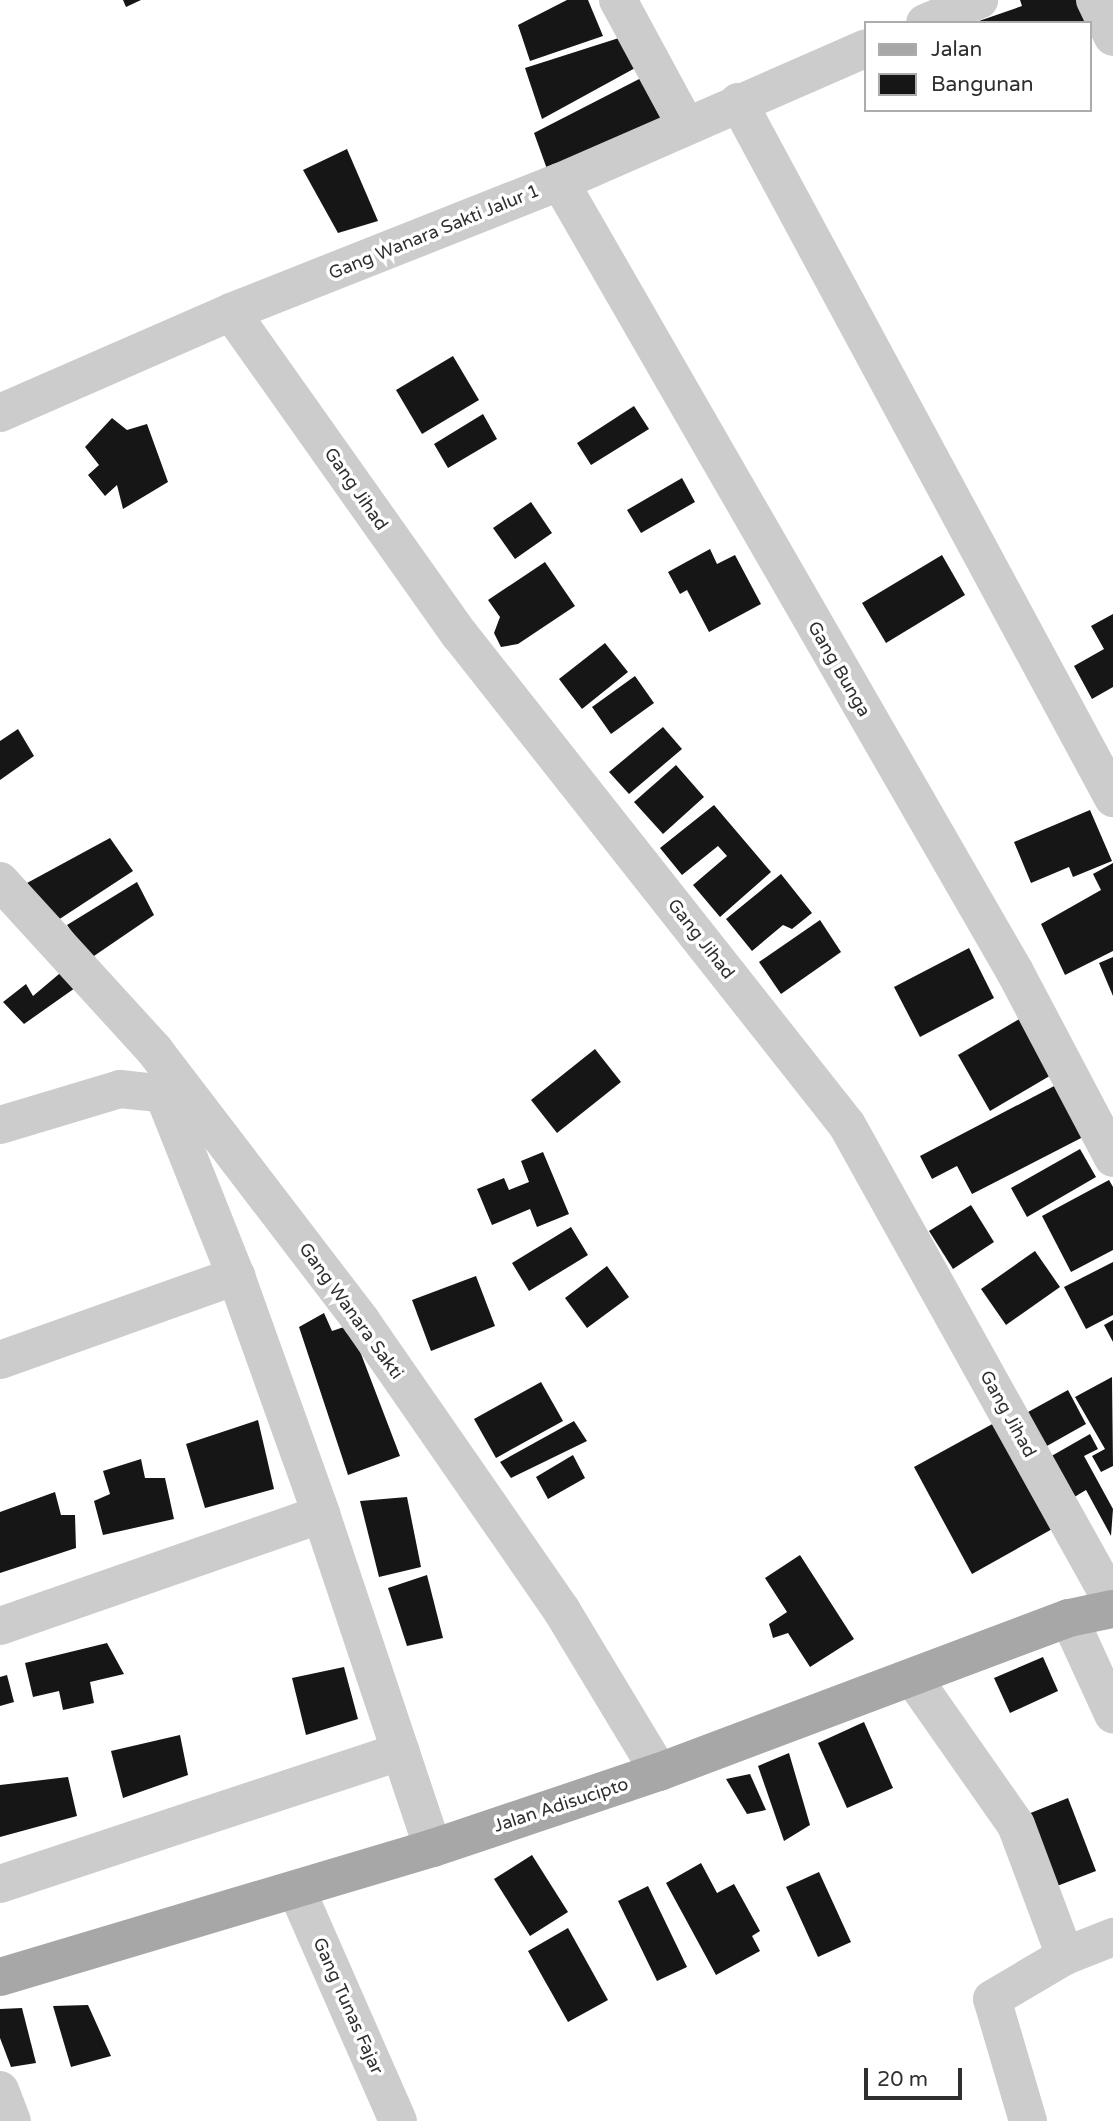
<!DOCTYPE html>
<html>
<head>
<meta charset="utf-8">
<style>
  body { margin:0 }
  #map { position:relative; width:1113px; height:2121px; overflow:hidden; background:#fff; font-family:"Varela Round",sans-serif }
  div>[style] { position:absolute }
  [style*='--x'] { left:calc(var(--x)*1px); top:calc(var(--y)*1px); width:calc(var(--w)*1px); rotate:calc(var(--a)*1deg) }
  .building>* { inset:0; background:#161616 }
  .minor>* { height:38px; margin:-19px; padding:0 19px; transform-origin:19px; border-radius:19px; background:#ccc }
  .major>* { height:38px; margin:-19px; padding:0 19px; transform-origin:19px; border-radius:19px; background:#a7a7a7 }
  span { translate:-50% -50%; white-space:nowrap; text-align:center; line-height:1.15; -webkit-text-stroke:7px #fff; paint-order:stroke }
  .street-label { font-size:18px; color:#2f2f2f }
  .legend { position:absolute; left:864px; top:21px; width:228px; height:91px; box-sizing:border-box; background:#fff; border:2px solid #acacac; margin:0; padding:9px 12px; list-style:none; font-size:21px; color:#2f2f2f }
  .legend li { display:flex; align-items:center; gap:14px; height:35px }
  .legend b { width:35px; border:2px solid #acacac }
  .scale { position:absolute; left:864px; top:2068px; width:98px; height:32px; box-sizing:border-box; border:4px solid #2f2f2f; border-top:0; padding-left:9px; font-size:21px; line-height:24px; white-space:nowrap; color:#2f2f2f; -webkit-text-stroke:5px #fff; paint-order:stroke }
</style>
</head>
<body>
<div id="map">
  <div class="building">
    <i style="clip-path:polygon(123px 0,141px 0,126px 7px)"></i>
    <i style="clip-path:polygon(567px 0,588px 0,603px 36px,530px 61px,518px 25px)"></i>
    <i style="clip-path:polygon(1020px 0,1080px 0,1089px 23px,976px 22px,1022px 6px)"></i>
    <i style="clip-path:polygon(622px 37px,637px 67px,542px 119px,525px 68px)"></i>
    <i style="clip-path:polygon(645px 76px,663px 117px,547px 169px,534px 133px)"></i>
    <i style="clip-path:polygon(347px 149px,378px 221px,338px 233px,303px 170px)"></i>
    <i style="clip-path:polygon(453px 356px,479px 400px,422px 434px,396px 390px)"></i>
    <i style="clip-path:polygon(634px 406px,649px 429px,591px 465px,577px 443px)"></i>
    <i style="clip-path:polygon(483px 414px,497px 439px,448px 468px,434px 444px)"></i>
    <i style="clip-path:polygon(112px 418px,127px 430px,147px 424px,168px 482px,123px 509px,117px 485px,105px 496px,88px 475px,99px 465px,85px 447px)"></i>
    <i style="clip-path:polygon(682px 478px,695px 502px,641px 533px,627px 510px)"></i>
    <i style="clip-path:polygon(531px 502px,552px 533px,515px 559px,493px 528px)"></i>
    <i style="clip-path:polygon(710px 549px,717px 564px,735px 555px,761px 604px,709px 632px,687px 590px,680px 594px,668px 572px)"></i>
    <i style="clip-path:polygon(942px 555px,965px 595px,886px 643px,862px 603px)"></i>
    <i style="clip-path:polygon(545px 562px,575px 606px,518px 644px,501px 647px,494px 633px,500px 617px,488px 600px)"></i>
    <i style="clip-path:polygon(1113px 614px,1113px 687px,1092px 699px,1074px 666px,1104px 649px,1091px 626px)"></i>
    <i style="clip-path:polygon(605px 643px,628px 672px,582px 709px,559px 679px)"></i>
    <i style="clip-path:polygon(635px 676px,654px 703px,611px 734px,592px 707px)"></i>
    <i style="clip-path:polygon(663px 727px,682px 749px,629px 794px,609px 772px)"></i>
    <i style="clip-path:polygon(18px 729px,34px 756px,0 780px,0 741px)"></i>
    <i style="clip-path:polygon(676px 765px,704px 797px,663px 834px,634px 802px)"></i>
    <i style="clip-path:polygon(714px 805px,771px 872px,720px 917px,693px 885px,727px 856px,718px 846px,682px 875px,660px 848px)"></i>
    <i style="clip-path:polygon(1090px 810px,1112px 861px,1073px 877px,1069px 867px,1031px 883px,1014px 842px)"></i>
    <i style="clip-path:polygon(110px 838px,133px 871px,55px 922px,27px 883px)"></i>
    <i style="clip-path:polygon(1113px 863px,1113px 951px,1065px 975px,1041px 924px,1101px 890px,1093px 874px)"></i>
    <i style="clip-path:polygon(781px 874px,812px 913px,792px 929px,783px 925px,752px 951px,726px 919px)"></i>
    <i style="clip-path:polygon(137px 882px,154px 915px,91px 958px,67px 925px)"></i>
    <i style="clip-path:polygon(820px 920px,841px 952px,781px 994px,759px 962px)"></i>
    <i style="clip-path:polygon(969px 948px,994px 998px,920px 1037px,894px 987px)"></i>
    <i style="clip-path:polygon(1113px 957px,1113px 996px,1099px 963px)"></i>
    <i style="clip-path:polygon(65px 969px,75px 988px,24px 1024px,3px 1002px,26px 984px,33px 996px)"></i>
    <i style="clip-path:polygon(1021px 1018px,1053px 1074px,990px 1111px,958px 1055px)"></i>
    <i style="clip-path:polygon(595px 1049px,621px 1082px,557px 1133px,531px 1100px)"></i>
    <i style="clip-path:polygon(1058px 1084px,1085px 1136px,972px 1194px,957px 1166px,932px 1179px,920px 1156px)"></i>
    <i style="clip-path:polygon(1080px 1149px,1096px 1177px,1027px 1217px,1011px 1188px)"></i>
    <i style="clip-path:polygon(543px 1152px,569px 1214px,537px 1227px,530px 1209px,492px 1225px,477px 1189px,504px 1178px,509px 1190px,529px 1182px,521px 1161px)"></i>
    <i style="clip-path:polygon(1109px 1180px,1113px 1187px,1113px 1250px,1071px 1272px,1042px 1216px)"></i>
    <i style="clip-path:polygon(971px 1205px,994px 1242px,953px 1269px,929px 1231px)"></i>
    <i style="clip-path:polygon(571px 1227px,588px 1255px,529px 1291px,512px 1263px)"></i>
    <i style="clip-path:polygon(1035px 1251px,1060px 1287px,1006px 1325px,981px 1289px)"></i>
    <i style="clip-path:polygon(1113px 1262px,1113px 1315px,1086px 1329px,1064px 1287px)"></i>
    <i style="clip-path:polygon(607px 1266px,629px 1297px,587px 1328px,565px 1298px)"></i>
    <i style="clip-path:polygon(476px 1276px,495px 1326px,431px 1351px,412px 1300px)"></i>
    <i style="clip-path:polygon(324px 1313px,332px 1331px,350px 1325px,400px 1456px,348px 1475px,299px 1327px)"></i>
    <i style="clip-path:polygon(1113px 1320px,1113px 1342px,1104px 1325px)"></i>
    <i style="clip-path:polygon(1112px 1377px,1113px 1466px,1101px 1472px,1092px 1456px,1105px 1449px,1075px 1397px)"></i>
    <i style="clip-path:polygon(541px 1382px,563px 1421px,496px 1458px,474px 1419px)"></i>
    <i style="clip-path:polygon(1068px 1390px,1086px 1424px,1038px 1451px,1019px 1417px)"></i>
    <i style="clip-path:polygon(258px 1420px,274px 1489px,205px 1508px,186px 1444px)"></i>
    <i style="clip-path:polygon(574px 1421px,587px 1441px,511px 1478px,500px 1462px)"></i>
    <i style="clip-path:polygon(996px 1422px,1054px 1528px,972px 1574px,914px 1467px)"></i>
    <i style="clip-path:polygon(1090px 1434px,1098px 1449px,1084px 1456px,1113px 1509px,1111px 1536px,1086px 1490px,1071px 1499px,1048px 1458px)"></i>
    <i style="clip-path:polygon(573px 1455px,585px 1478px,548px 1499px,536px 1477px)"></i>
    <i style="clip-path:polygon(141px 1459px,145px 1478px,165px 1478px,174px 1519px,103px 1535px,94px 1501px,110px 1494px,103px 1471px)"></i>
    <i style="clip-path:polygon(55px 1492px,61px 1515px,75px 1515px,76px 1548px,0 1573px,0 1512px)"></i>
    <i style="clip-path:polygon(407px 1497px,421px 1567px,379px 1577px,360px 1501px)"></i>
    <i style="clip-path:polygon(800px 1555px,854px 1639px,810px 1667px,788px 1633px,773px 1638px,769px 1624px,787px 1612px,765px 1578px)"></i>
    <i style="clip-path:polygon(427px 1575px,443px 1638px,407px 1646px,388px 1588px)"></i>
    <i style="clip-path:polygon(107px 1643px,124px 1674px,90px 1682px,94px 1703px,63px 1710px,59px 1691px,33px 1697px,25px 1663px)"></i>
    <i style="clip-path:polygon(1043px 1657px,1058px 1691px,1010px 1713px,994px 1678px)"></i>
    <i style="clip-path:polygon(344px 1667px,358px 1719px,306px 1735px,292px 1678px)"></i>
    <i style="clip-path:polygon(7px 1675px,14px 1702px,0 1706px,0 1677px)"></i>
    <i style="clip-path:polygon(864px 1722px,893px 1788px,847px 1808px,818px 1743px)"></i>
    <i style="clip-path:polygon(180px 1735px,188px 1775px,123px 1798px,111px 1751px)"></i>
    <i style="clip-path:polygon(789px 1753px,810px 1825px,784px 1841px,758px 1766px)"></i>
    <i style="clip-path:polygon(750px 1774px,766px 1810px,747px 1814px,726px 1779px)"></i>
    <i style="clip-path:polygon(68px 1777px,77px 1816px,0 1837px,0 1785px)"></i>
    <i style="clip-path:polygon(1068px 1798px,1096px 1871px,1057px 1886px,1028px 1814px)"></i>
    <i style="clip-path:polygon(532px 1855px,568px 1912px,530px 1936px,494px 1879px)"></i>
    <i style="clip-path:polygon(701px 1863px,717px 1893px,734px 1884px,760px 1931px,752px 1936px,760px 1951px,716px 1975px,666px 1883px)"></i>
    <i style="clip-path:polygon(819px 1872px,851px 1942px,818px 1957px,786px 1887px)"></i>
    <i style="clip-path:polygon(648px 1886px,687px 1967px,657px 1981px,618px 1901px)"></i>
    <i style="clip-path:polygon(568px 1928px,608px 2000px,568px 2022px,528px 1951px)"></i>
    <i style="clip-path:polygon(88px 2005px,111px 2056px,71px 2067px,53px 2006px)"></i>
    <i style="clip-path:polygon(22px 2008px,36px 2063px,11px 2067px,0 2038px,0 2009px)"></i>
  </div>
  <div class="minor">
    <i style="--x:618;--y:0;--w:141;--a:61.6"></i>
    <i style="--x:1095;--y:0;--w:41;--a:64.1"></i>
    <i style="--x:925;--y:23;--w:59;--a:-23.1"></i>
    <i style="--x:738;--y:102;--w:791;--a:61.68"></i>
    <i style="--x:560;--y:182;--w:912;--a:60.06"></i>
    <i style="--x:1015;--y:972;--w:210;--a:62.2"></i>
    <i style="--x:231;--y:312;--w:396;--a:54.7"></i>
    <i style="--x:460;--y:635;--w:624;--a:51.7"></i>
    <i style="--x:847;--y:1125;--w:547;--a:60.9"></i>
    <i style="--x:0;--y:413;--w:252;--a:-23.6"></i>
    <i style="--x:231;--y:312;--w:354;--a:-21.6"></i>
    <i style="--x:560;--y:182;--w:334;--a:-23.6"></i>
    <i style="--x:0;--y:881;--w:230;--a:47.6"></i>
    <i style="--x:155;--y:1051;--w:341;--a:52.6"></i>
    <i style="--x:362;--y:1322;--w:351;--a:55.3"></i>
    <i style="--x:562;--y:1611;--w:188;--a:58.9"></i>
    <i style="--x:0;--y:1125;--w:125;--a:-16.7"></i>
    <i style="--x:120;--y:1089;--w:39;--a:6"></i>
    <i style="--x:159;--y:1093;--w:8;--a:40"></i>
    <i style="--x:165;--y:1098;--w:192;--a:68.3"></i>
    <i style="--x:236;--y:1276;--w:253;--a:70.3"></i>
    <i style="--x:321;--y:1514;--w:352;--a:71.5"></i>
    <i style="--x:0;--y:1360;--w:251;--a:-19.6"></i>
    <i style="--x:1069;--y:1618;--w:106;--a:65.4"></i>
    <i style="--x:0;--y:1626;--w:340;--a:-19.2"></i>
    <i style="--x:913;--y:1678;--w:179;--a:55"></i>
    <i style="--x:1016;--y:1825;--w:140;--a:69.5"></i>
    <i style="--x:0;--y:1884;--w:422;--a:-18.3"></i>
    <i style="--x:297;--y:1891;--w:251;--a:66.3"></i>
    <i style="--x:0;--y:2090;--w:33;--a:69"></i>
    <i style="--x:1028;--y:2121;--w:127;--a:-106.4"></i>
    <i style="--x:992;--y:1999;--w:85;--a:-30.5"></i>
    <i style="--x:1065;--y:1956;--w:52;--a:-21.6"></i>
  </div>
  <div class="major">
    <i style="--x:0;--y:1977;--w:452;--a:-16.6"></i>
    <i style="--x:433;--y:1848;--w:238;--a:-18.6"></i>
    <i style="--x:659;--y:1772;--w:438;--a:-20.6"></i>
    <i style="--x:1069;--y:1618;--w:45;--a:-11.6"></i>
  </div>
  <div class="street-label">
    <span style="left:434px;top:232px;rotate:-22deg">Gang Wanara Sakti Jalur 1</span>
    <span style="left:356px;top:489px;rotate:55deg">Gang Jihad</span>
    <span style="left:839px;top:669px;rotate:60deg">Gang Bunga</span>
    <span style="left:701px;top:939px;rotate:52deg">Gang Jihad</span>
    <span style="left:351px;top:1311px;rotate:54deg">Gang Wanara Sakti</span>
    <span style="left:1008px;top:1414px;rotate:61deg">Gang Jihad</span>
    <span style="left:561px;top:1805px;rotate:-18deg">Jalan Adisucipto</span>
    <span style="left:348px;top:2006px;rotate:66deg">Gang Tunas Fajar</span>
  </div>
  <ul class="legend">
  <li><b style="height:9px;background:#a7a7a7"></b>Jalan</li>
  <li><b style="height:19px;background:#161616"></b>Bangunan</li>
  </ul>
  <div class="scale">20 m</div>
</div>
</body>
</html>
